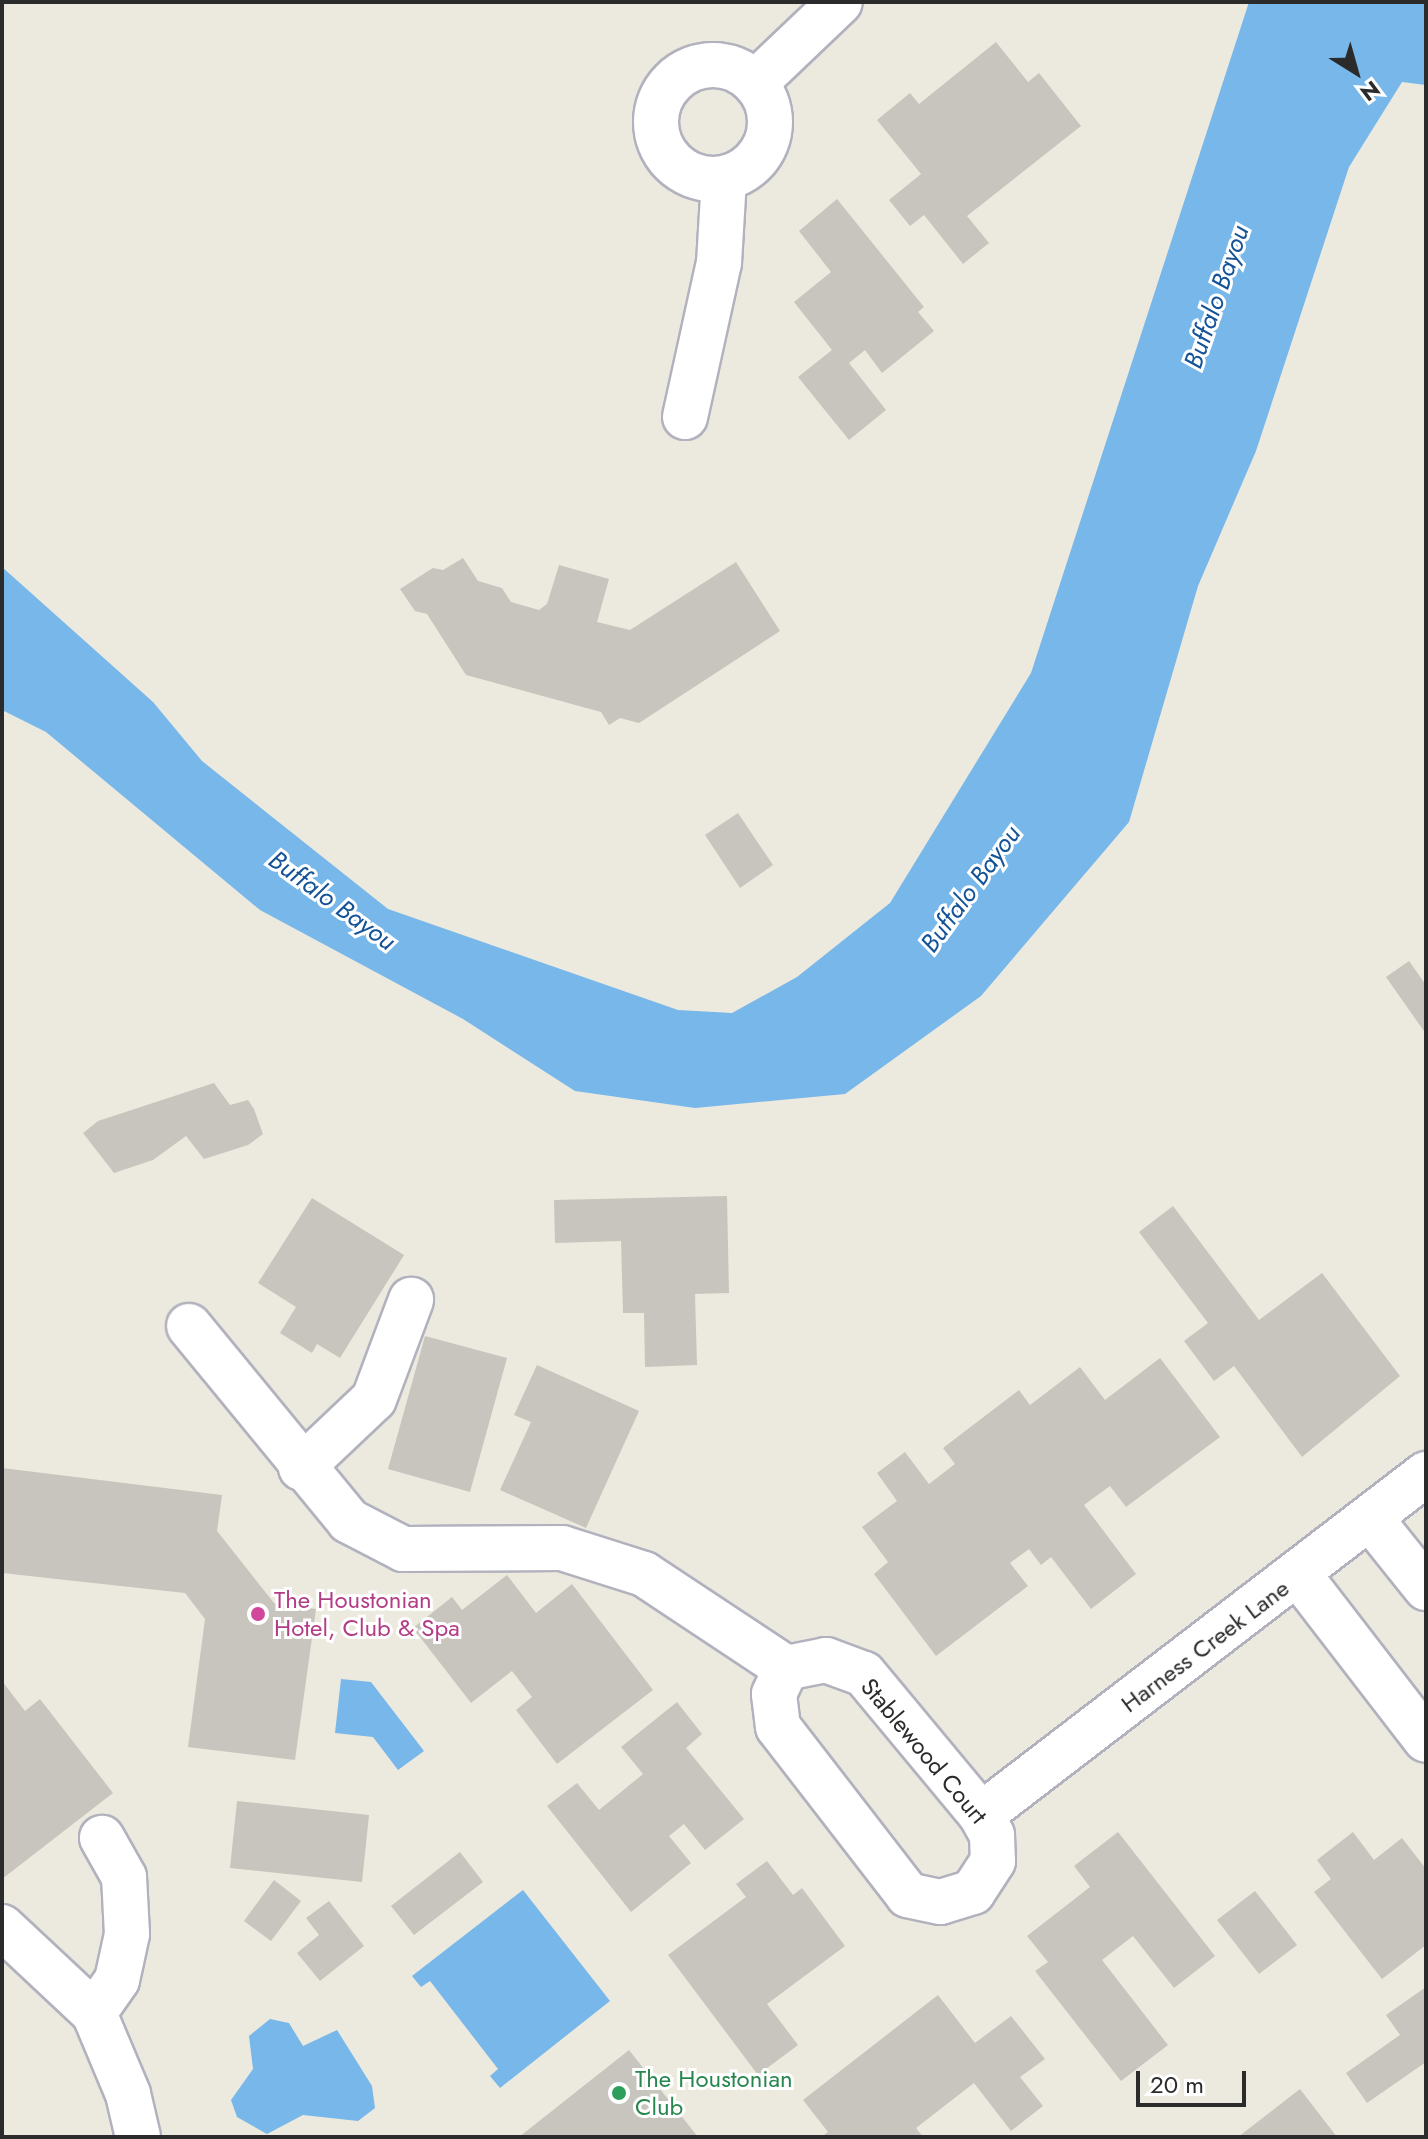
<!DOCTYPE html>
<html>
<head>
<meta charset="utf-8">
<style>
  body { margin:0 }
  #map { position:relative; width:1428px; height:2139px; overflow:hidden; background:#ece9de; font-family:Jost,sans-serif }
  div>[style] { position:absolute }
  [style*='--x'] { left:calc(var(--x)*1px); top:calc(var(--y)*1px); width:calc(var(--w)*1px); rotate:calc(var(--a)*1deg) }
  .water>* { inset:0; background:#77b7e9 }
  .building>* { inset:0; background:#c8c5be }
  .roads { filter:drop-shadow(2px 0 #b2b2be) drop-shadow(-2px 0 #b2b2be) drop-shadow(0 2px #b2b2be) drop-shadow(0 -2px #b2b2be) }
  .minor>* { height:44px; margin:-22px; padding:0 22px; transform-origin:22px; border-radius:22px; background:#fff }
  .minor>.ring { margin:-22px; padding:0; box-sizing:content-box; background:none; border:44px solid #fff; border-radius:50% }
  .dots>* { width:22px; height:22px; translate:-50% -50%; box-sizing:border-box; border:4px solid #fff; border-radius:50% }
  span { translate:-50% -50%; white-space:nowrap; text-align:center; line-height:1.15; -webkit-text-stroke:6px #fff; paint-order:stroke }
  .hotel-label { font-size:24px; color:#b23c85 }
  .left { translate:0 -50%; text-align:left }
  .street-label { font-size:24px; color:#2b2b2b }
  .leisure-label { font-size:24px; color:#27864d }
  .water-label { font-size:26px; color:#145397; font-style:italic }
  .frame { position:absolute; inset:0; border:4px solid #2b2b2b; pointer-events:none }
  .north { position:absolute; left:1316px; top:32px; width:80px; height:80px; -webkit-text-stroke:6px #fff; paint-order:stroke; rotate:143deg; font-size:22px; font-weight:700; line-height:32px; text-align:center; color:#2b2b2b }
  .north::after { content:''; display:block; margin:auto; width:28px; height:36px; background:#2b2b2b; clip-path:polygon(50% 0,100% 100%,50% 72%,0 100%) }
  .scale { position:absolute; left:1136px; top:2071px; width:110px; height:36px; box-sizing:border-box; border:4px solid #2b2b2b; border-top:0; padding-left:10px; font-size:24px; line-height:28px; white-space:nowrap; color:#2b2b2b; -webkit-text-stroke:6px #fff; paint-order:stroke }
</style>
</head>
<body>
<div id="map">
  <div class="water">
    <i style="clip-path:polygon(1249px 2px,1426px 2px,1426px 85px,1402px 82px,1349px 167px,1256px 451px,1198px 586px,1129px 822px,981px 996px,845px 1094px,695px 1108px,575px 1091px,463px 1019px,260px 910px,46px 732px,2px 710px,2px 567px,153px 702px,202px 761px,388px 909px,678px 1010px,732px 1013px,797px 977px,890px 903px,1031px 673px)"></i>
    <i style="clip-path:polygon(341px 1679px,371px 1682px,424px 1751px,398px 1770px,373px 1737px,335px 1733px)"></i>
    <i style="clip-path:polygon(523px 1890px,610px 2001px,500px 2088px,490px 2076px,498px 2069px,430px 1981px,421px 1987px,412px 1976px)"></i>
    <i style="clip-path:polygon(270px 2019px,289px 2023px,303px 2046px,337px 2030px,372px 2086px,375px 2108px,358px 2121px,303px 2115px,267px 2134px,237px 2117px,231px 2100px,253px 2069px,249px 2036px)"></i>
  </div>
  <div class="building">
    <i style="clip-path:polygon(996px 42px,1028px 82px,1039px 73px,1081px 126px,967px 216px,989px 243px,963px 264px,924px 215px,910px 226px,889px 200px,921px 174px,877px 120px,910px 93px,919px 104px)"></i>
    <i style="clip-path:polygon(837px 199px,924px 307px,918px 312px,934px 331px,882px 373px,865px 350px,849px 363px,886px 410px,849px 440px,798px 377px,832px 350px,794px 302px,831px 272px,799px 231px)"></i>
    <i style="clip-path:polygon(463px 558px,478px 581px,502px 588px,511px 602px,539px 610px,547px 604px,559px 565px,609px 579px,597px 622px,630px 630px,736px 562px,780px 631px,639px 723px,620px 718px,609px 725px,601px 712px,466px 675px,427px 614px,415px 611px,400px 589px,433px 568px,443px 570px)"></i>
    <i style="clip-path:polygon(738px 813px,773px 865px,740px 888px,705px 835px)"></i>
    <i style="clip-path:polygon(1409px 961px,1426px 985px,1426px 1034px,1386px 977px)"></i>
    <i style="clip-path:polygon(214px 1083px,230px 1105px,248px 1100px,254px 1109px,263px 1134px,248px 1145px,204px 1159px,186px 1136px,153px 1160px,114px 1173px,83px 1133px,98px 1121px)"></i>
    <i style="clip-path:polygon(727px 1196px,729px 1293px,695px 1294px,697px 1365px,645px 1367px,644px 1313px,623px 1313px,621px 1241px,555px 1243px,554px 1200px)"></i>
    <i style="clip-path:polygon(312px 1198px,404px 1255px,340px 1358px,317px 1344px,312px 1353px,280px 1333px,296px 1307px,258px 1283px)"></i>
    <i style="clip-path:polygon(1173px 1206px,1259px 1320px,1322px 1273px,1400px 1376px,1302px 1457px,1234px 1366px,1214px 1381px,1184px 1341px,1208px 1323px,1139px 1232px)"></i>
    <i style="clip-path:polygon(425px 1336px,507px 1358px,470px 1492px,388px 1469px)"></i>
    <i style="clip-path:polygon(1160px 1358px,1220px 1437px,1126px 1507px,1110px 1486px,1084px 1505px,1136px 1574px,1091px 1609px,1051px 1557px,1041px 1565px,1029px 1549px,1010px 1563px,1028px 1586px,936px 1656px,874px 1574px,888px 1562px,862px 1527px,897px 1501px,877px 1473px,905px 1452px,929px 1484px,955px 1464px,943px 1448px,1019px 1390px,1030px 1405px,1080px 1367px,1105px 1400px)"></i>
    <i style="clip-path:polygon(537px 1365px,639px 1411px,586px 1528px,500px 1490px,531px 1422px,514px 1415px)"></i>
    <i style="clip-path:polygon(2px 1468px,222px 1495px,217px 1531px,274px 1603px,316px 1609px,295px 1760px,188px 1747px,205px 1619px,185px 1593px,2px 1573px)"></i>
    <i style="clip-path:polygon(507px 1575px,536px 1613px,572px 1584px,653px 1690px,557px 1764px,516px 1710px,532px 1697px,512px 1671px,471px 1703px,413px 1628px,452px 1597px,462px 1610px)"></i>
    <i style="clip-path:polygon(2px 1681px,25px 1711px,40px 1699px,113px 1793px,2px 1879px)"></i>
    <i style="clip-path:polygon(677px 1702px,702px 1734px,686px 1748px,744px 1819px,705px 1850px,684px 1824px,669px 1836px,691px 1863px,631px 1912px,547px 1806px,577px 1783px,599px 1810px,643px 1774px,621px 1747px)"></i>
    <i style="clip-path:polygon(237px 1801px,369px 1815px,362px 1882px,230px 1868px)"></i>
    <i style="clip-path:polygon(1118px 1832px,1215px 1956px,1174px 1988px,1133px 1936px,1102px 1960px,1168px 2045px,1121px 2081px,1035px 1971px,1048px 1962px,1027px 1936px,1090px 1887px,1074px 1866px)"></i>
    <i style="clip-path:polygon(1353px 1832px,1374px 1860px,1402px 1838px,1426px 1869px,1426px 1945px,1382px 1979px,1314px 1892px,1331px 1879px,1317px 1860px)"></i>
    <i style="clip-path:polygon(460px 1852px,483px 1882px,414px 1935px,391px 1906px)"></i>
    <i style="clip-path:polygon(767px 1861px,793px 1895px,802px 1888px,845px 1946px,767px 2004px,798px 2045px,758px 2075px,668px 1955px,746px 1897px,736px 1884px)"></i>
    <i style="clip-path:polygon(274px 1880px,301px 1901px,271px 1941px,244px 1921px)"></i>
    <i style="clip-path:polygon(1255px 1891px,1297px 1945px,1259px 1974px,1217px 1920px)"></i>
    <i style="clip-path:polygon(329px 1901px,364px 1946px,320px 1981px,297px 1953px,319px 1935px,306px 1918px)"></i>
    <i style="clip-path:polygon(1426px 1987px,1426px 2062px,1367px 2103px,1346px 2073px,1400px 2035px,1386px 2015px)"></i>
    <i style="clip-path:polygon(938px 1995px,975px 2043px,1011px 2016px,1045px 2059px,1020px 2077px,1043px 2106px,1011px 2131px,974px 2083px,916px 2128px,923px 2137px,821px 2137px,828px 2132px,803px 2100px)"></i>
    <i style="clip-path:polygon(629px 2050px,698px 2137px,519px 2137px)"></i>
    <i style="clip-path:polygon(1300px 2089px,1337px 2137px,1238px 2137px)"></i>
  </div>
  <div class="roads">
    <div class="minor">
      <i class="ring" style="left:656px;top:65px;width:70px;height:70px"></i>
      <i style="--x:755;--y:83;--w:117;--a:-43.6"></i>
      <i style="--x:685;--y:417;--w:158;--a:-77.6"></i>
      <i style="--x:719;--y:263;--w:84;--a:-86.6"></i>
      <i style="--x:189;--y:1326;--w:252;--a:50.6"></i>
      <i style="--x:349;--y:1521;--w:61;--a:27.4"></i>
      <i style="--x:403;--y:1549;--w:159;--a:-0.4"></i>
      <i style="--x:562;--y:1548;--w:86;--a:17.6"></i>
      <i style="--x:644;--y:1574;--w:170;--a:33.5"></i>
      <i style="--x:301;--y:1468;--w:100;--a:-43.4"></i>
      <i style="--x:374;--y:1399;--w:106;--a:-69.5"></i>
      <i style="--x:1370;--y:1518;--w:90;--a:51.3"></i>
      <i style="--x:1299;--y:1575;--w:208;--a:52.4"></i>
      <i style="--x:826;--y:1660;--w:40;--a:20.2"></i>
      <i style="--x:864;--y:1674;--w:183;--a:50.3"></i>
      <i style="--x:981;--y:1815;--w:23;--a:61"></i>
      <i style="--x:992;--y:1835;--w:26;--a:88"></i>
      <i style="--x:993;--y:1861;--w:37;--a:123"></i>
      <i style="--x:973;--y:1892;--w:34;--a:163"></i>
      <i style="--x:940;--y:1902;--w:33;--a:-168"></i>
      <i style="--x:908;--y:1895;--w:212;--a:-127.7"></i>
      <i style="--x:778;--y:1727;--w:33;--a:-97"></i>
      <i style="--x:774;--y:1694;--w:29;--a:-65"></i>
      <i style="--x:786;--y:1668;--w:41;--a:-11.3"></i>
      <i style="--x:981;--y:1815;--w:561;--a:-37.46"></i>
      <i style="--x:2;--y:1927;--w:126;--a:43.1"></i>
      <i style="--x:94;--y:2013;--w:88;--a:67.2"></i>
      <i style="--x:128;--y:2094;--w:44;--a:76.9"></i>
      <i style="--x:94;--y:2013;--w:40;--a:-55.1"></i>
      <i style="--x:117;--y:1980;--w:47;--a:-77.7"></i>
      <i style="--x:127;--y:1934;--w:57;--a:-93"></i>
      <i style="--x:124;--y:1877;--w:45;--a:-119.4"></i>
    </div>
  </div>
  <div class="dots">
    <i style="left:258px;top:1614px;background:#d1479c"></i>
    <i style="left:619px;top:2093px;background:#2e9e5b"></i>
  </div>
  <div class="hotel-label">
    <span class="left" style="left:274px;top:1614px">The Houstonian<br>Hotel, Club &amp; Spa</span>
  </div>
  <div class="street-label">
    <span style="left:1205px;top:1646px;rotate:-37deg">Harness Creek Lane</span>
    <span style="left:924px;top:1751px;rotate:50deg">Stablewood Court</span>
  </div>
  <div class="leisure-label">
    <span class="left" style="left:635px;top:2093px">The Houstonian<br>Club</span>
  </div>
  <div class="water-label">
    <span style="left:1217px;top:297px;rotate:-71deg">Buffalo Bayou</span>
    <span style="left:971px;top:889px;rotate:-54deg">Buffalo Bayou</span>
    <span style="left:332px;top:901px;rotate:36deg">Buffalo Bayou</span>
  </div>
  <div class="frame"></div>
  <div class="north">N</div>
  <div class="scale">20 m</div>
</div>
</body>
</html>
